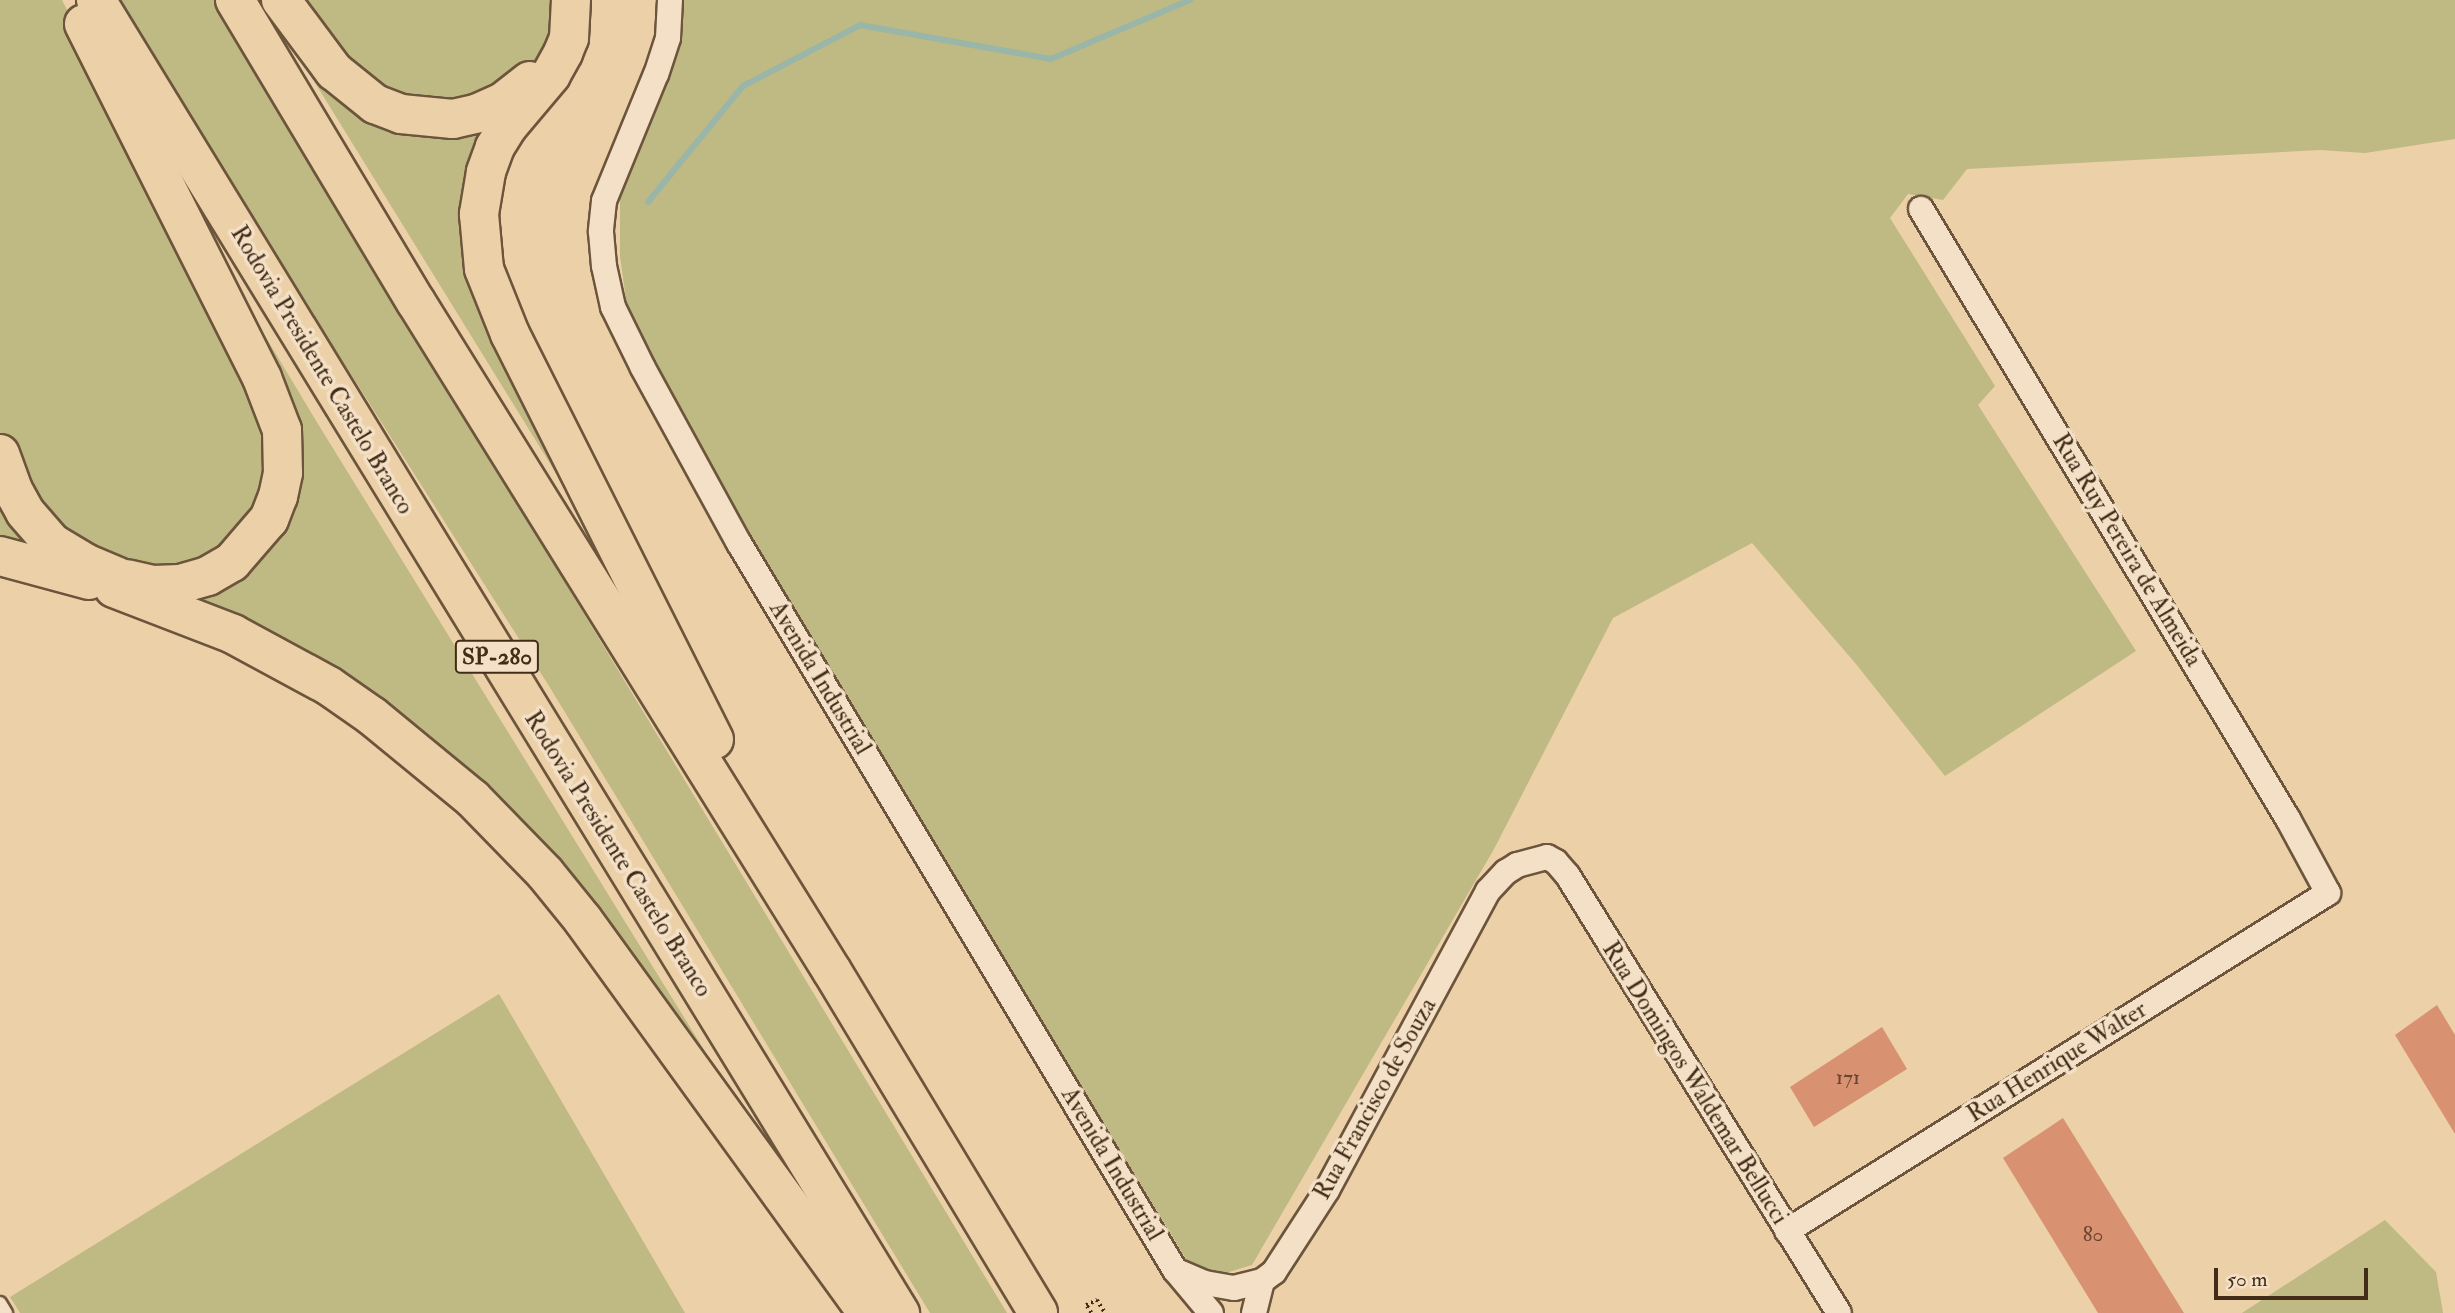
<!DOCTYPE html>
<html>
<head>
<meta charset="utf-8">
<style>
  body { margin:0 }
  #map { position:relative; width:2455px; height:1313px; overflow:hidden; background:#ecd0a8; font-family:"IM FELL Double Pica",serif }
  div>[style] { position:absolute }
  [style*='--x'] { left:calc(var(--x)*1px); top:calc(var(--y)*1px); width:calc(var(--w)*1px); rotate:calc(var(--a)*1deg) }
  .green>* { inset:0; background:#bfb983 }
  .stream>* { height:6px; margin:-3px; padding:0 3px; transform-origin:3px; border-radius:3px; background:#99b6a9 }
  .building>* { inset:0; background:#d89171 }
  .path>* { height:3.5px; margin-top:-1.75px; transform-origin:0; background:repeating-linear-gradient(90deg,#422c18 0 2px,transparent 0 5.5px) }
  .roads { filter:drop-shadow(2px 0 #6c553c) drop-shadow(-2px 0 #6c553c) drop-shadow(0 2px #6c553c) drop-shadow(0 -2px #6c553c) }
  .lane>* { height:12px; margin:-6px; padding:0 6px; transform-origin:6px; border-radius:6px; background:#f3e0c6 }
  .street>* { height:24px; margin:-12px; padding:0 12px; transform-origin:12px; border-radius:12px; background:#f3e0c6 }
  .primary>* { height:38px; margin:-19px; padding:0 19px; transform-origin:19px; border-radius:19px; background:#ecd0a8 }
  .highway>* { height:38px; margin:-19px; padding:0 19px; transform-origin:19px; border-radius:19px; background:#ecd0a8 }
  span { translate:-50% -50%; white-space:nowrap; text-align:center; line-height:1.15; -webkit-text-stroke:7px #f3e0c6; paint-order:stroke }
  .number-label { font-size:21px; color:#68452e }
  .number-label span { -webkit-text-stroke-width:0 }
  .shield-label span { padding:2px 5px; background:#f3e0c6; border:2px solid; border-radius:5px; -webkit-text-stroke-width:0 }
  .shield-label { font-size:23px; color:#422c18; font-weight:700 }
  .street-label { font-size:24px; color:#422c18 }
  .scale { position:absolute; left:2214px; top:1268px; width:154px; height:32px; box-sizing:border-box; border:4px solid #422c18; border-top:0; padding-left:9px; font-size:21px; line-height:24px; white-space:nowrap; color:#422c18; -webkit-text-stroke:5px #f3e0c6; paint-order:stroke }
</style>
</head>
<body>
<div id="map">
  <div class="green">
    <i style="clip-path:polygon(0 0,62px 0,250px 371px,274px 460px,238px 543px,162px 577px,51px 533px,0 437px)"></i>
    <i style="clip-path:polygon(113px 0,216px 0,350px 227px,1007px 1313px,930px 1313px,549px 686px)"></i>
    <i style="clip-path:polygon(292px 0,560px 0,556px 25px,532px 71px,468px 109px,371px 93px)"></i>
    <i style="clip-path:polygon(681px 0,2455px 0,2455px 139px,2365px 153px,2320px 150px,1967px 169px,1943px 200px,1908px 194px,1890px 218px,1995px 386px,1978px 405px,2136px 651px,1945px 776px,1856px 664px,1752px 543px,1613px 618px,1494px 849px,1252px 1265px,1219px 1275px,1198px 1270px,1186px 1259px,750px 539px,653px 365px,627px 307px,620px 256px,620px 195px)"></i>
    <i style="clip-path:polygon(280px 26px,324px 78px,496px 119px,469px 188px,583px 517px)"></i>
    <i style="clip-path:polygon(217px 256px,318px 424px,764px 1147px,522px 837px,192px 609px,189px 591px,288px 504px)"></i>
    <i style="clip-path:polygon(0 503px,30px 540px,0 537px)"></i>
    <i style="clip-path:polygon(499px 994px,685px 1313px,20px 1313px,10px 1297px)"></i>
    <i style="clip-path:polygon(2385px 1220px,2436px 1272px,2443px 1313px,2242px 1313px)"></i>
  </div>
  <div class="stream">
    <i style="--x:648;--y:202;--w:150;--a:-50.7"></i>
    <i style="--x:743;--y:86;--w:132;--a:-27.5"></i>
    <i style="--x:860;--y:25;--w:194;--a:10.1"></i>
    <i style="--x:1051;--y:59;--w:151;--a:-23"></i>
  </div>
  <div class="building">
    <i style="clip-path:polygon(2437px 1005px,2455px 1035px,2455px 1134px,2395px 1035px)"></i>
    <i style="clip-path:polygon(1882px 1027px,1907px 1069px,1814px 1127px,1790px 1087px)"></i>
    <i style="clip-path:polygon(2063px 1118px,2184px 1313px,2098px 1313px,2003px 1158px)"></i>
  </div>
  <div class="path">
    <i style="--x:1091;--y:1313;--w:9;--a:-122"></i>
    <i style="--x:1086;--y:1305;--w:12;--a:-24"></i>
    <i style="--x:1097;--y:1300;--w:15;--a:58"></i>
  </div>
  <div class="roads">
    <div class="lane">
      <i style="--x:0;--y:1303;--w:12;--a:59"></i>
    </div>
    <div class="street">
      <i style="--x:670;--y:0;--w:38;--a:93"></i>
      <i style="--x:668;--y:38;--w:38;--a:108"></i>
      <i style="--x:656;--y:74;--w:137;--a:112.3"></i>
      <i style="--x:604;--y:201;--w:31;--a:96"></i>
      <i style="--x:601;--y:232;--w:34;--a:85"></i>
      <i style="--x:604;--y:266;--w:42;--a:77.6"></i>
      <i style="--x:613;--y:307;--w:68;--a:63.8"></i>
      <i style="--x:643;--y:368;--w:200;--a:61.3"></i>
      <i style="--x:739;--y:543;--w:848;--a:59.05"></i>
      <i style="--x:1175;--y:1270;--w:56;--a:50.1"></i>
      <i style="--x:1787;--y:1231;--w:638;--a:-32"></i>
      <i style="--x:2328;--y:893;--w:84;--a:-118.4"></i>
      <i style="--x:2288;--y:819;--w:712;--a:-121.03"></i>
      <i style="--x:1179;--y:1272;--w:28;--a:23"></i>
      <i style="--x:1205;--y:1283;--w:29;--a:10"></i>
      <i style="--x:1234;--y:1288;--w:29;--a:-14"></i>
      <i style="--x:1262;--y:1281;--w:15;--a:-37"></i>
      <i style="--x:1274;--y:1272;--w:98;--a:-57.1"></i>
      <i style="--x:1327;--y:1190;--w:340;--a:-61.7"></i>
      <i style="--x:1488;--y:891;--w:26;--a:-47"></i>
      <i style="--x:1506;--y:872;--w:13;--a:-32"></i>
      <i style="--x:1517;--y:865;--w:31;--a:-15"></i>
      <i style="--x:1547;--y:857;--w:10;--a:29"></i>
      <i style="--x:1556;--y:862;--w:18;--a:49"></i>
      <i style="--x:1568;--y:876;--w:514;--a:58.2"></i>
      <i style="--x:1254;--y:1313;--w:33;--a:-76"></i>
    </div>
    <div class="primary">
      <i style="--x:0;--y:454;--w:38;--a:70"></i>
      <i style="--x:13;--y:490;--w:25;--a:61"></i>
      <i style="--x:25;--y:512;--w:41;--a:48.9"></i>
      <i style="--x:52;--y:543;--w:39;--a:31"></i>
      <i style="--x:85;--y:563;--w:36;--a:23"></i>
      <i style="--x:0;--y:556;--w:92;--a:15.1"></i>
    </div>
    <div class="highway">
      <i style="--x:96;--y:0;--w:1540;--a:58.52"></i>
      <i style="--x:235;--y:0;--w:352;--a:59.1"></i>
      <i style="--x:416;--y:302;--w:788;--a:58.13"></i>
      <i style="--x:832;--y:971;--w:399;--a:58.9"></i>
      <i style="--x:281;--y:0;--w:89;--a:53.3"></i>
      <i style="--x:334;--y:71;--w:53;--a:38.8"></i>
      <i style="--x:375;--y:104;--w:28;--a:21"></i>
      <i style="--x:401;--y:114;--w:52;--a:5.5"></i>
      <i style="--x:453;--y:119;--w:26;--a:-13"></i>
      <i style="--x:478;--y:113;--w:27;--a:-24"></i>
      <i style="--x:503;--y:102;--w:34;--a:-38"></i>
      <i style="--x:571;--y:0;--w:38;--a:93"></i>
      <i style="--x:569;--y:38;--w:16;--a:112"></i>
      <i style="--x:563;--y:53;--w:25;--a:119"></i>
      <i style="--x:551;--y:75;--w:67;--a:130.1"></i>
      <i style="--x:508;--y:126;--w:25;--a:122"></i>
      <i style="--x:495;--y:147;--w:27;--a:110"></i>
      <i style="--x:486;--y:172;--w:43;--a:99.5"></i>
      <i style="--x:479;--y:214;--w:55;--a:84.8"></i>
      <i style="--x:484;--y:269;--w:70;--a:68.2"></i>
      <i style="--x:510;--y:334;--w:454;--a:63.3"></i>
      <i style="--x:84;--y:24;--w:396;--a:63.3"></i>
      <i style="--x:262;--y:378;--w:56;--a:69"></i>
      <i style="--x:282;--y:430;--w:43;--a:88.7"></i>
      <i style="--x:283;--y:473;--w:24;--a:102"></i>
      <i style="--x:278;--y:496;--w:25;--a:111"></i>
      <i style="--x:269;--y:519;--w:57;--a:130.7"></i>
      <i style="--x:232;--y:562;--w:28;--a:150"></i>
      <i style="--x:208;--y:576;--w:29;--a:164"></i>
      <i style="--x:180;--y:584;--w:27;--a:178"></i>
      <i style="--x:153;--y:585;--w:26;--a:-167"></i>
      <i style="--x:114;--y:588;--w:128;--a:21.1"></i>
      <i style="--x:233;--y:634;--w:109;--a:28.4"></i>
      <i style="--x:329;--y:686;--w:52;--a:34.9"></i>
      <i style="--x:372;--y:716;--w:131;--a:39.4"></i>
      <i style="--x:473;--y:799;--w:103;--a:45.8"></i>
      <i style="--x:545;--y:873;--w:60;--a:51"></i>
      <i style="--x:583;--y:920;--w:485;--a:54.1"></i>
    </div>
  </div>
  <div class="number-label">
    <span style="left:1848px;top:1078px">171</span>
    <span style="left:2093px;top:1235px">80</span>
  </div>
  <div class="shield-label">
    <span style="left:497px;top:657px">SP-280</span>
  </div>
  <div class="street-label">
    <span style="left:322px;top:370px;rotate:59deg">Rodovia Presidente Castelo Branco</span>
    <span style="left:2127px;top:550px;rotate:59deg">Rua Ruy Pereira de Almeida</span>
    <span style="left:820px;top:678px;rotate:59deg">Avenida Industrial</span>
    <span style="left:618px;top:854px;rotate:58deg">Rodovia Presidente Castelo Branco</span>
    <span style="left:2057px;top:1062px;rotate:-32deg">Rua Henrique Walter</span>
    <span style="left:1695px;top:1083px;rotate:58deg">Rua Domingos Waldemar Bellucci</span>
    <span style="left:1375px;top:1099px;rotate:-61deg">Rua Francisco de Souza</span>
    <span style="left:1112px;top:1164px;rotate:59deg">Avenida Industrial</span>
  </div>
  <div class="scale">50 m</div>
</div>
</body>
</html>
